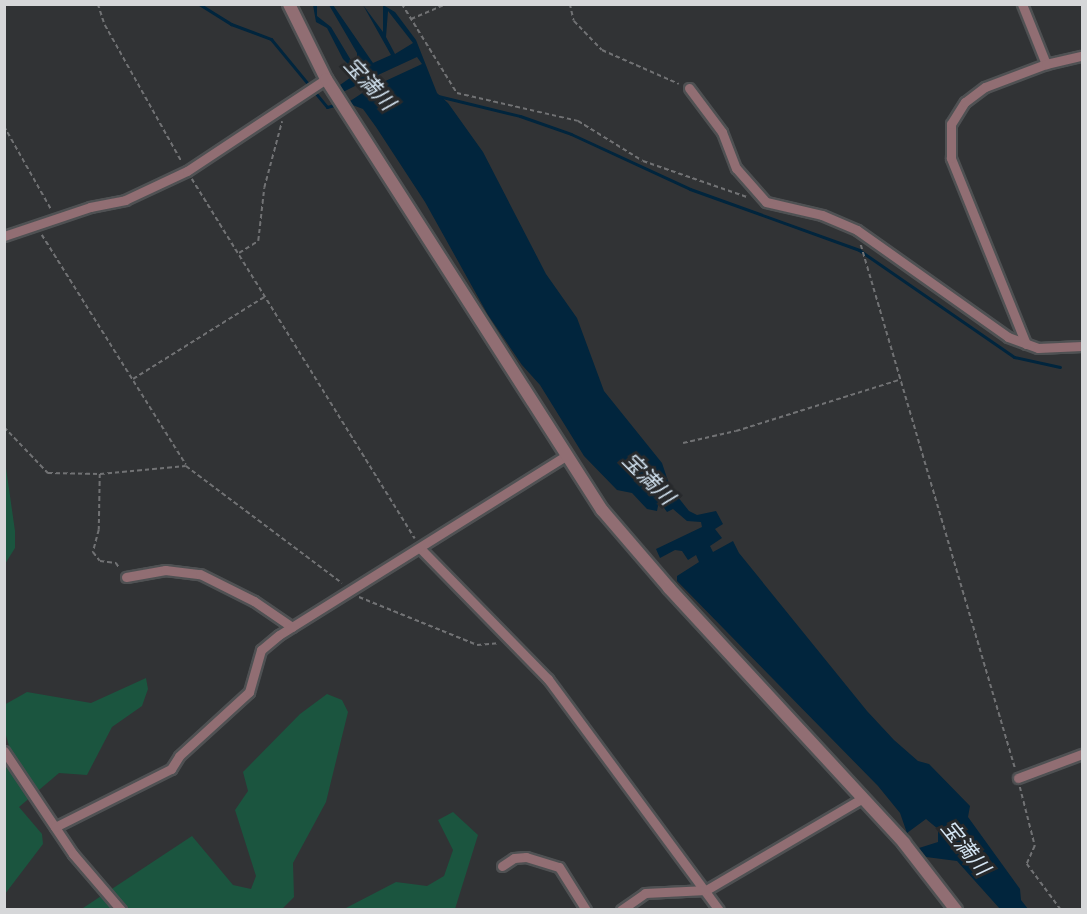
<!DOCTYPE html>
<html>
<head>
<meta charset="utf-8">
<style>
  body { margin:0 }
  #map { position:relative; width:1087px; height:914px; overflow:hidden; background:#313335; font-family:Ubuntu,"Noto Sans JP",sans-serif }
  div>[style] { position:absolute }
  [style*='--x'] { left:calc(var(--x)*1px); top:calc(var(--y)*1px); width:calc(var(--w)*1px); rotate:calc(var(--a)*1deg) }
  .green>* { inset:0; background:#1b553f }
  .water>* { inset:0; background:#01253d }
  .stream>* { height:3px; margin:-1.5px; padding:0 1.5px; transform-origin:1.5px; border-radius:1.5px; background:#01253d }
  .path>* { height:1.5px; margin-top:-0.75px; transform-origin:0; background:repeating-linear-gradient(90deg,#717274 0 4.5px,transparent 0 7.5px) }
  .roads { filter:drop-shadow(2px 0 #4f5153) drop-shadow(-2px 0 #4f5153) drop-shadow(0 2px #4f5153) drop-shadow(0 -2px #4f5153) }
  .minor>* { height:9px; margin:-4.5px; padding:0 4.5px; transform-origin:4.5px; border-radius:4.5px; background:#916e73 }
  .tertiary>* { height:12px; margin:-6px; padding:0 6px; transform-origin:6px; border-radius:6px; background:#916e73 }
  span { translate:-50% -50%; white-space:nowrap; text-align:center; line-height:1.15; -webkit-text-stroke:6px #27292b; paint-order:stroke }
  .water-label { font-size:21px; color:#d5e6f4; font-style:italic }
  .frame { position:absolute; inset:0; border:6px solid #d6d7d9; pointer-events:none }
</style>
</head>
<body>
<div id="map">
  <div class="green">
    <i style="clip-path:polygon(4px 454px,15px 531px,15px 548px,5px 564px)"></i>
    <i style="clip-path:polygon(146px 678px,148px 689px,142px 706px,112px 727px,87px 775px,59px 773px,19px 807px,42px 834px,43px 844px,5px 894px,4px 763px,12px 756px,5px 732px,4px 705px,27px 692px,91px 703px)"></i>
    <i style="clip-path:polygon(327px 694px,342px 700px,348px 712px,326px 802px,293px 863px,294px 897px,282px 909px,80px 910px,192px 836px,233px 885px,251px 889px,256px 876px,235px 810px,248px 791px,243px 772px,300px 714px)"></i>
    <i style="clip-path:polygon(453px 812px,478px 835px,455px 909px,344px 909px,396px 882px,427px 886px,444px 876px,453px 850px,438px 820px)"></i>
  </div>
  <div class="water">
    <i style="clip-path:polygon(evenodd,313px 5px,317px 5px,317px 16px,331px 27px,352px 62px,357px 61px,357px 53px,329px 5px,333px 5px,373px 63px,391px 55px,363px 5px,383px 32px,383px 5px,395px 12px,416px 40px,437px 93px,448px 103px,483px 152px,546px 274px,577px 318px,604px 391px,662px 463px,670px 487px,689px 511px,697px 515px,716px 511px,723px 524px,715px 529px,722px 538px,710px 546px,713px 552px,733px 541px,739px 553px,867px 711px,894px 740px,918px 761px,929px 764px,970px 806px,968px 817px,1020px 889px,1021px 900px,1028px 909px,1000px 909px,957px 861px,926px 857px,919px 848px,938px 842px,938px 829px,926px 819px,907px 833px,900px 813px,878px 786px,677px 581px,677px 576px,699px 562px,696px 555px,688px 560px,682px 551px,675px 550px,660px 558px,656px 549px,702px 527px,701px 522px,687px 521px,673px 509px,667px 512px,659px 501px,657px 511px,647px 509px,632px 493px,617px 490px,584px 456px,540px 385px,522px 365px,488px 315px,425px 202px,376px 127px,363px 109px,347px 103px,367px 90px,363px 82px,343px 92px,340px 85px,354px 75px,353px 69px,343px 59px,327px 28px,316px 22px,313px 5px,388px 11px,413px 43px,395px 54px,386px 37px,388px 11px,313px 5px,417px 57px,422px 64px,381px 83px,378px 75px,417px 57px)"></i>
  </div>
  <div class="stream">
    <i style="--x:199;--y:4;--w:38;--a:32"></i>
    <i style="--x:231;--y:24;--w:43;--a:20.6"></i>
    <i style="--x:271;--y:39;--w:88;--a:50.5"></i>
    <i style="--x:327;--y:107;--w:11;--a:-15"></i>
    <i style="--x:438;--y:96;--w:84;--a:13.7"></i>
    <i style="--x:520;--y:116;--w:54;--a:19.4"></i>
    <i style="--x:571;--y:134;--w:131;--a:24.8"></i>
    <i style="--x:690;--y:189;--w:180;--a:19.8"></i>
    <i style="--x:859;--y:250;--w:188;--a:34.6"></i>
    <i style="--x:1014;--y:357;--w:47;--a:12.3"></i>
  </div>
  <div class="path">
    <i style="--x:98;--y:4;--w:22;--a:72"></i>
    <i style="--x:105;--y:25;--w:157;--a:60.7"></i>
    <i style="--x:402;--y:4;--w:105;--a:58.3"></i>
    <i style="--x:457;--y:93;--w:124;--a:13"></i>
    <i style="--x:578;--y:121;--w:76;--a:31.6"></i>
    <i style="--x:643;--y:161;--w:110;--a:19.1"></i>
    <i style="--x:570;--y:4;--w:17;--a:77"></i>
    <i style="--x:574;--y:21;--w:40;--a:46"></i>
    <i style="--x:602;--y:50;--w:84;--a:23.8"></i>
    <i style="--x:411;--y:19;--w:38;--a:-23"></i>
    <i style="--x:4;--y:126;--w:95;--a:60.5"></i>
    <i style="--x:192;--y:179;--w:423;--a:58.2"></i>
    <i style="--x:42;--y:235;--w:271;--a:57.9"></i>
    <i style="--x:861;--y:245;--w:545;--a:73.59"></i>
    <i style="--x:239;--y:253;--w:22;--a:-32"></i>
    <i style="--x:258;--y:241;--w:53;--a:-83.5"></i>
    <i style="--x:264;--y:188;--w:69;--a:-75"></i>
    <i style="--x:133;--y:379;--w:155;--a:-32"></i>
    <i style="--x:4;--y:427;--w:64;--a:46.3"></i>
    <i style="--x:48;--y:473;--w:52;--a:1.1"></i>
    <i style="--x:100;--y:474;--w:86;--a:-5.3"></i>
    <i style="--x:186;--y:466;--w:195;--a:36.9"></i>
    <i style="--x:683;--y:443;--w:54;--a:-12.8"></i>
    <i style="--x:736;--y:431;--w:171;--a:-17.4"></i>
    <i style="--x:100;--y:474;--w:56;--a:91"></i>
    <i style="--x:99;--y:530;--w:23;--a:105"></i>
    <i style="--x:93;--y:552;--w:11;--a:52"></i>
    <i style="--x:100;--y:561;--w:16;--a:7"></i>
    <i style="--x:116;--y:563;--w:7;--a:56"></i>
    <i style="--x:359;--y:597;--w:127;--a:22.1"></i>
    <i style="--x:477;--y:645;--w:21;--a:-5"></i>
    <i style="--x:1020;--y:787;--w:61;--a:75.7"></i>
    <i style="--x:1035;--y:846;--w:20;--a:114"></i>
    <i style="--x:1027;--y:864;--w:57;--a:53.5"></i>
  </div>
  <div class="roads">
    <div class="minor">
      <i style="--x:1022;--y:4;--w:65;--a:68.2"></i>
      <i style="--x:689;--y:88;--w:55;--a:53.1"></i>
      <i style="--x:722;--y:132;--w:39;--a:69"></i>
      <i style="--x:736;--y:168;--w:45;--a:48.6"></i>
      <i style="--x:766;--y:202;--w:57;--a:13.1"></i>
      <i style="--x:822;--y:215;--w:38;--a:23"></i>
      <i style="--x:857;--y:230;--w:185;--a:35.3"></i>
      <i style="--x:1008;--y:337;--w:32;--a:20"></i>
      <i style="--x:1038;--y:348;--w:44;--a:-2.6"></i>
      <i style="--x:4;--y:236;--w:91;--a:-18.6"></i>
      <i style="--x:90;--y:207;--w:36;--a:-11"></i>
      <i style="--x:125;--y:200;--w:68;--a:-25.1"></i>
      <i style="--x:187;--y:171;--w:167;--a:-33.5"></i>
      <i style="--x:1026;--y:344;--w:201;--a:-112"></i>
      <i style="--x:951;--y:158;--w:34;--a:-90"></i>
      <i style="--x:951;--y:124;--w:26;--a:-58"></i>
      <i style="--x:965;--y:102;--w:25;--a:-37"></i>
      <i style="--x:985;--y:87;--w:65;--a:-20.7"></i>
      <i style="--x:1046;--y:64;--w:37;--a:-13"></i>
      <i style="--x:420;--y:548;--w:183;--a:45.7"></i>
      <i style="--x:548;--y:679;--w:287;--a:53.5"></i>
      <i style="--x:126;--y:577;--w:40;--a:-10"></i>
      <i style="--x:165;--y:570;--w:35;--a:7"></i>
      <i style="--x:200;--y:574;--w:60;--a:26.6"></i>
      <i style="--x:254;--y:601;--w:46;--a:34.4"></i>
      <i style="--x:4;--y:751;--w:124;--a:56.2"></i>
      <i style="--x:73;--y:854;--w:74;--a:49.4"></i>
      <i style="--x:1018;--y:778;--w:68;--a:-20.6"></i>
      <i style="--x:55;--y:827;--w:130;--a:-26.6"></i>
      <i style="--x:171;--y:769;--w:15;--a:-58"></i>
      <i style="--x:179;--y:756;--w:95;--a:-42.4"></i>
      <i style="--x:249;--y:692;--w:44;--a:-74.1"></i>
      <i style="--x:261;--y:650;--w:23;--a:-40"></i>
      <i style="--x:279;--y:635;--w:340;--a:-32"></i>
      <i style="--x:502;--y:866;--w:14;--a:-34"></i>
      <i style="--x:514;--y:858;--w:12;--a:-5"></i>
      <i style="--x:526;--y:857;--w:34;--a:17"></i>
      <i style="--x:559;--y:867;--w:51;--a:57.9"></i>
      <i style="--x:621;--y:910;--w:29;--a:-35"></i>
      <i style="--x:645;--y:893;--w:61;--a:-2.8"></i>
      <i style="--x:706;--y:890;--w:182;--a:-30.4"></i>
    </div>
    <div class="tertiary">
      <i style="--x:289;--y:4;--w:84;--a:63.7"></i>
      <i style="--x:326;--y:79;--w:512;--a:57.37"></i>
      <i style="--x:602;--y:510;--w:103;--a:49.3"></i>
      <i style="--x:669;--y:588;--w:347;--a:47.3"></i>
      <i style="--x:904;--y:843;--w:85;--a:52.2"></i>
    </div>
  </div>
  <div class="water-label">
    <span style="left:370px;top:83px;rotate:47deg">宝満川</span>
    <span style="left:649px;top:478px;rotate:45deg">宝満川</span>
    <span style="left:966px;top:847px;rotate:51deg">宝満川</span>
  </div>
  <div class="frame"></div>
</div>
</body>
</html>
